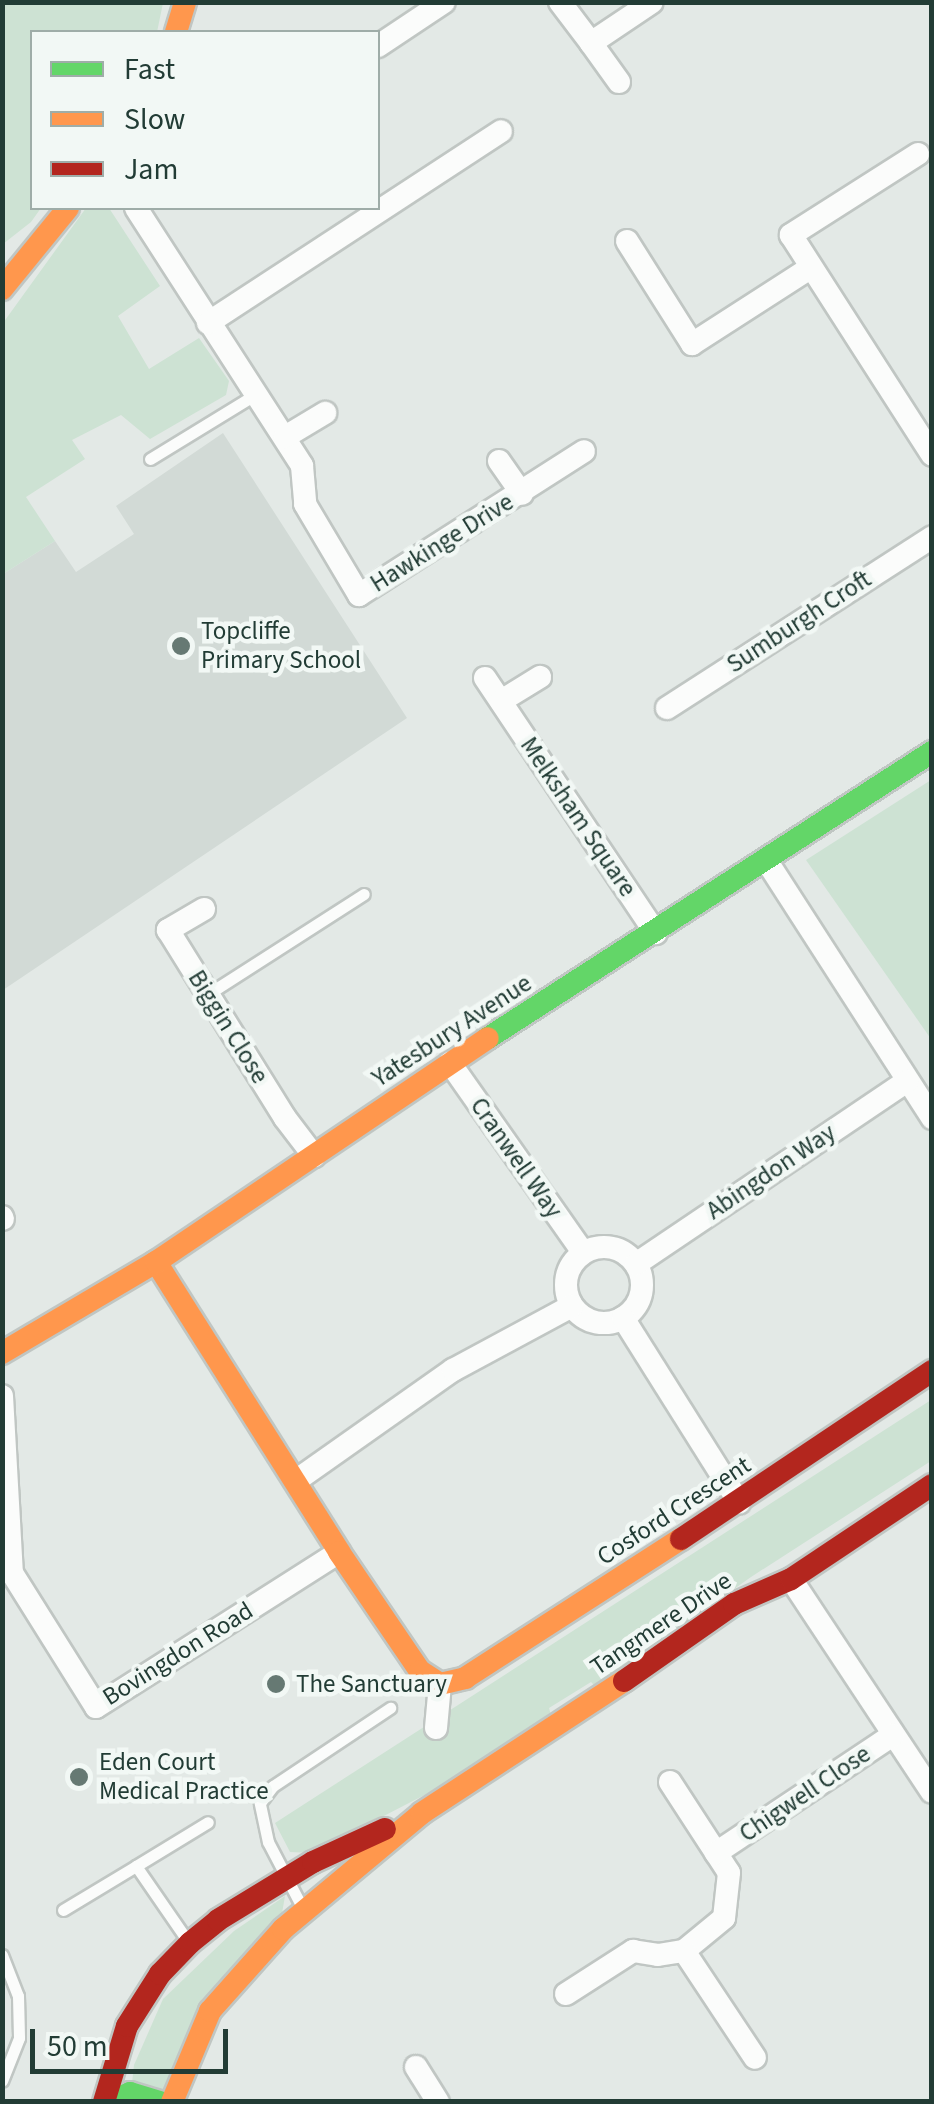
<!DOCTYPE html>
<html>
<head>
<meta charset="utf-8">
<style>
  body { margin:0 }
  #map { position:relative; width:934px; height:2104px; overflow:hidden; background:#e3e9e6; font-family:"Source Sans 3",sans-serif }
  div>[style] { position:absolute }
  [style*='--x'] { left:calc(var(--x)*1px); top:calc(var(--y)*1px); width:calc(var(--w)*1px); rotate:calc(var(--a)*1deg) }
  .built>* { inset:0; background:#d2dad6 }
  .green>* { inset:0; background:#cde2d3 }
  .roads { filter:drop-shadow(2px 0 #c0c6c3) drop-shadow(-2px 0 #c0c6c3) drop-shadow(0 2px #c0c6c3) drop-shadow(0 -2px #c0c6c3) }
  .lane>* { height:11px; margin:-5.5px; padding:0 5.5px; transform-origin:5.5px; border-radius:5.5px; background:#fbfcfb }
  .street>* { height:22px; margin:-11px; padding:0 11px; transform-origin:11px; border-radius:11px; background:#fbfcfb }
  .street>.ring { margin:-11px; padding:0; box-sizing:content-box; background:none; border:22px solid #fbfcfb; border-radius:50% }
  .fast>* { height:22px; margin:-11px; padding:0 11px; transform-origin:11px; border-radius:11px; background:#63d668 }
  .slow>* { height:22px; margin:-11px; padding:0 11px; transform-origin:11px; border-radius:11px; background:#ff974d }
  .jam>* { height:22px; margin:-11px; padding:0 11px; transform-origin:11px; border-radius:11px; background:#b3261e }
  .dots>* { width:28px; height:28px; translate:-50% -50%; box-sizing:border-box; border:5px solid #f2f8f5; border-radius:50% }
  span { translate:-50% -50%; white-space:nowrap; text-align:center; line-height:1.15; -webkit-text-stroke:9px #f2f8f5; paint-order:stroke }
  .street-label { font-size:25px; color:#223c35 }
  .poi-label { font-size:25px; color:#223c35 }
  .left { translate:0 -50%; text-align:left }
  .frame { position:absolute; inset:0; border:5px solid #223c35; pointer-events:none }
  .legend { position:absolute; left:30px; top:30px; width:350px; height:180px; box-sizing:border-box; background:#f2f8f5; border:2px solid #9fada8; margin:0; padding:12px 18px; list-style:none; font-size:30px; color:#223c35 }
  .legend li { display:flex; align-items:center; gap:20px; height:50px }
  .legend b { width:50px; border:2px solid #9fada8 }
  .scale { position:absolute; left:30px; top:2029px; width:198px; height:45px; box-sizing:border-box; border:5px solid #223c35; border-top:0; padding-left:12px; font-size:30px; line-height:35px; white-space:nowrap; color:#223c35; -webkit-text-stroke:8px #f2f8f5; paint-order:stroke }
</style>
</head>
<body>
<div id="map">
  <div class="built">
    <i style="clip-path:polygon(223px 433px,407px 718px,3px 990px,3px 574px,55px 541px,76px 572px,134px 534px,116px 506px)"></i>
  </div>
  <div class="green">
    <i style="clip-path:polygon(3px 2px,163px 3px,157px 32px,32px 32px,32px 208px,41px 208px,31px 222px,3px 244px)"></i>
    <i style="clip-path:polygon(86px 208px,109px 208px,160px 286px,118px 316px,149px 369px,199px 338px,229px 381px,226px 395px,150px 439px,121px 415px,72px 440px,85px 459px,26px 497px,55px 541px,3px 574px,3px 323px)"></i>
    <i style="clip-path:polygon(931px 780px,931px 1039px,806px 860px)"></i>
    <i style="clip-path:polygon(931px 1400px,931px 1461px,751px 1577px,596px 1687px,591px 1682px,549px 1708px,551px 1715px,440px 1787px,312px 1853px,290px 1852px,275px 1823px)"></i>
    <i style="clip-path:polygon(285px 1896px,281px 1919px,167px 2095px,132px 2083px,134px 2065px,163px 1999px,234px 1931px)"></i>
  </div>
  <div class="roads">
    <div class="lane">
      <i style="--x:150;--y:459;--w:124;--a:-31.5"></i>
      <i style="--x:208;--y:994;--w:185;--a:-32.7"></i>
      <i style="--x:136;--y:1866;--w:84;--a:-31.4"></i>
      <i style="--x:302;--y:1907;--w:73;--a:-117.6"></i>
      <i style="--x:268;--y:1842;--w:40;--a:-102"></i>
      <i style="--x:260;--y:1803;--w:21;--a:-53"></i>
      <i style="--x:273;--y:1786;--w:141;--a:-33.7"></i>
      <i style="--x:63;--y:1910;--w:85;--a:-31.1"></i>
      <i style="--x:136;--y:1866;--w:90;--a:55.4"></i>
      <i style="--x:2;--y:1955;--w:44;--a:68.7"></i>
      <i style="--x:18;--y:1996;--w:42;--a:88.6"></i>
      <i style="--x:19;--y:2038;--w:46;--a:111.6"></i>
    </div>
    <div class="street">
      <i style="--x:560;--y:2;--w:51;--a:52.9"></i>
      <i style="--x:591;--y:43;--w:73;--a:-33.9"></i>
      <i style="--x:591;--y:43;--w:48;--a:54.3"></i>
      <i style="--x:378;--y:46;--w:79;--a:-33.7"></i>
      <i style="--x:918;--y:154;--w:151;--a:147.5"></i>
      <i style="--x:791;--y:235;--w:261;--a:57.3"></i>
      <i style="--x:136;--y:208;--w:307;--a:57.2"></i>
      <i style="--x:302;--y:466;--w:38;--a:85"></i>
      <i style="--x:305;--y:504;--w:106;--a:59.3"></i>
      <i style="--x:359;--y:595;--w:267;--a:-32.6"></i>
      <i style="--x:627;--y:241;--w:122;--a:57.7"></i>
      <i style="--x:692;--y:344;--w:140;--a:-32.8"></i>
      <i style="--x:208;--y:323;--w:350;--a:-33.2"></i>
      <i style="--x:285;--y:437;--w:47;--a:-31"></i>
      <i style="--x:499;--y:461;--w:40;--a:55.1"></i>
      <i style="--x:485;--y:678;--w:307;--a:56.2"></i>
      <i style="--x:501;--y:701;--w:46;--a:-31.6"></i>
      <i style="--x:667;--y:708;--w:315;--a:-32.8"></i>
      <i style="--x:766;--y:860;--w:307;--a:57.2"></i>
      <i style="--x:204;--y:909;--w:42;--a:149.7"></i>
      <i style="--x:168;--y:930;--w:221;--a:58.1"></i>
      <i style="--x:285;--y:1118;--w:48;--a:52.7"></i>
      <i style="--x:450;--y:1063;--w:231;--a:54.9"></i>
      <i style="--x:2;--y:1217;--w:2;--a:63"></i>
      <i class="ring" style="left:566px;top:1247px;width:54px;height:54px"></i>
      <i style="--x:636;--y:1264;--w:327;--a:-34"></i>
      <i style="--x:623;--y:1318;--w:218;--a:57.8"></i>
      <i style="--x:2;--y:1396;--w:177;--a:86.8"></i>
      <i style="--x:12;--y:1573;--w:158;--a:57.9"></i>
      <i style="--x:96;--y:1707;--w:288;--a:-32.5"></i>
      <i style="--x:297;--y:1480;--w:191;--a:-35.2"></i>
      <i style="--x:453;--y:1370;--w:135;--a:-28.3"></i>
      <i style="--x:791;--y:1579;--w:255;--a:56.5"></i>
      <i style="--x:436;--y:1728;--w:44;--a:-84.8"></i>
      <i style="--x:670;--y:1782;--w:108;--a:57"></i>
      <i style="--x:729;--y:1873;--w:45;--a:96.3"></i>
      <i style="--x:724;--y:1918;--w:52;--a:140.5"></i>
      <i style="--x:716;--y:1853;--w:213;--a:-33.7"></i>
      <i style="--x:566;--y:1994;--w:80;--a:-32.7"></i>
      <i style="--x:633;--y:1951;--w:25;--a:9"></i>
      <i style="--x:658;--y:1955;--w:26;--a:-9"></i>
      <i style="--x:684;--y:1951;--w:128;--a:56.4"></i>
      <i style="--x:416;--y:2067;--w:41;--a:57.8"></i>
    </div>
    <div class="fast">
      <i style="--x:488;--y:1038;--w:528;--a:-32.79"></i>
      <i style="--x:109;--y:2102;--w:23;--a:-23"></i>
      <i style="--x:130;--y:2093;--w:31;--a:17"></i>
    </div>
    <div class="slow">
      <i style="--x:176;--y:32;--w:31;--a:-73"></i>
      <i style="--x:2;--y:289;--w:104;--a:-50.8"></i>
      <i style="--x:156;--y:1262;--w:343;--a:57.7"></i>
      <i style="--x:339;--y:1552;--w:144;--a:55.8"></i>
      <i style="--x:420;--y:1671;--w:24;--a:33"></i>
      <i style="--x:440;--y:1684;--w:26;--a:-13"></i>
      <i style="--x:465;--y:1678;--w:257;--a:-32.8"></i>
      <i style="--x:2;--y:1353;--w:179;--a:-30.6"></i>
      <i style="--x:156;--y:1262;--w:400;--a:-34"></i>
      <i style="--x:172;--y:2102;--w:99;--a:-67.3"></i>
      <i style="--x:210;--y:2011;--w:110;--a:-48.3"></i>
      <i style="--x:283;--y:1929;--w:181;--a:-39.8"></i>
      <i style="--x:422;--y:1813;--w:241;--a:-33.2"></i>
    </div>
    <div class="jam">
      <i style="--x:681;--y:1539;--w:302;--a:-33.8"></i>
      <i style="--x:624;--y:1681;--w:134;--a:-35"></i>
      <i style="--x:734;--y:1604;--w:62;--a:-23.7"></i>
      <i style="--x:791;--y:1579;--w:169;--a:-33.7"></i>
      <i style="--x:104;--y:2102;--w:79;--a:-73.2"></i>
      <i style="--x:127;--y:2026;--w:62;--a:-57.6"></i>
      <i style="--x:160;--y:1974;--w:43;--a:-45.9"></i>
      <i style="--x:190;--y:1943;--w:36;--a:-39"></i>
      <i style="--x:218;--y:1920;--w:111;--a:-31.4"></i>
      <i style="--x:313;--y:1862;--w:79;--a:-24.6"></i>
    </div>
  </div>
  <div class="dots">
    <i style="left:181px;top:646px;background:#667973"></i>
    <i style="left:276px;top:1684px;background:#667973"></i>
    <i style="left:79px;top:1777px;background:#667973"></i>
  </div>
  <div class="street-label">
    <span style="left:442px;top:543px;rotate:-32deg">Hawkinge Drive</span>
    <span style="left:799px;top:622px;rotate:-33deg">Sumburgh Croft</span>
    <span style="left:578px;top:817px;rotate:56deg">Melksham Square</span>
    <span style="left:228px;top:1027px;rotate:58deg">Biggin Close</span>
    <span style="left:452px;top:1031px;rotate:-33deg">Yatesbury Avenue</span>
    <span style="left:516px;top:1158px;rotate:55deg">Cranwell Way</span>
    <span style="left:771px;top:1172px;rotate:-34deg">Abingdon Way</span>
    <span style="left:674px;top:1511px;rotate:-33deg">Cosford Crescent</span>
    <span style="left:661px;top:1624px;rotate:-34deg">Tangmere Drive</span>
    <span style="left:178px;top:1654px;rotate:-32deg">Bovingdon Road</span>
    <span style="left:805px;top:1794px;rotate:-34deg">Chigwell Close</span>
  </div>
  <div class="poi-label">
    <span class="left" style="left:201px;top:646px">Topcliffe<br>Primary School</span>
    <span class="left" style="left:296px;top:1684px">The Sanctuary</span>
    <span class="left" style="left:99px;top:1777px">Eden Court<br>Medical Practice</span>
  </div>
  <div class="frame"></div>
  <ul class="legend">
  <li><b style="height:12px;background:#63d668"></b>Fast</li>
  <li><b style="height:12px;background:#ff974d"></b>Slow</li>
  <li><b style="height:12px;background:#b3261e"></b>Jam</li>
  </ul>
  <div class="scale">50 m</div>
</div>
</body>
</html>
